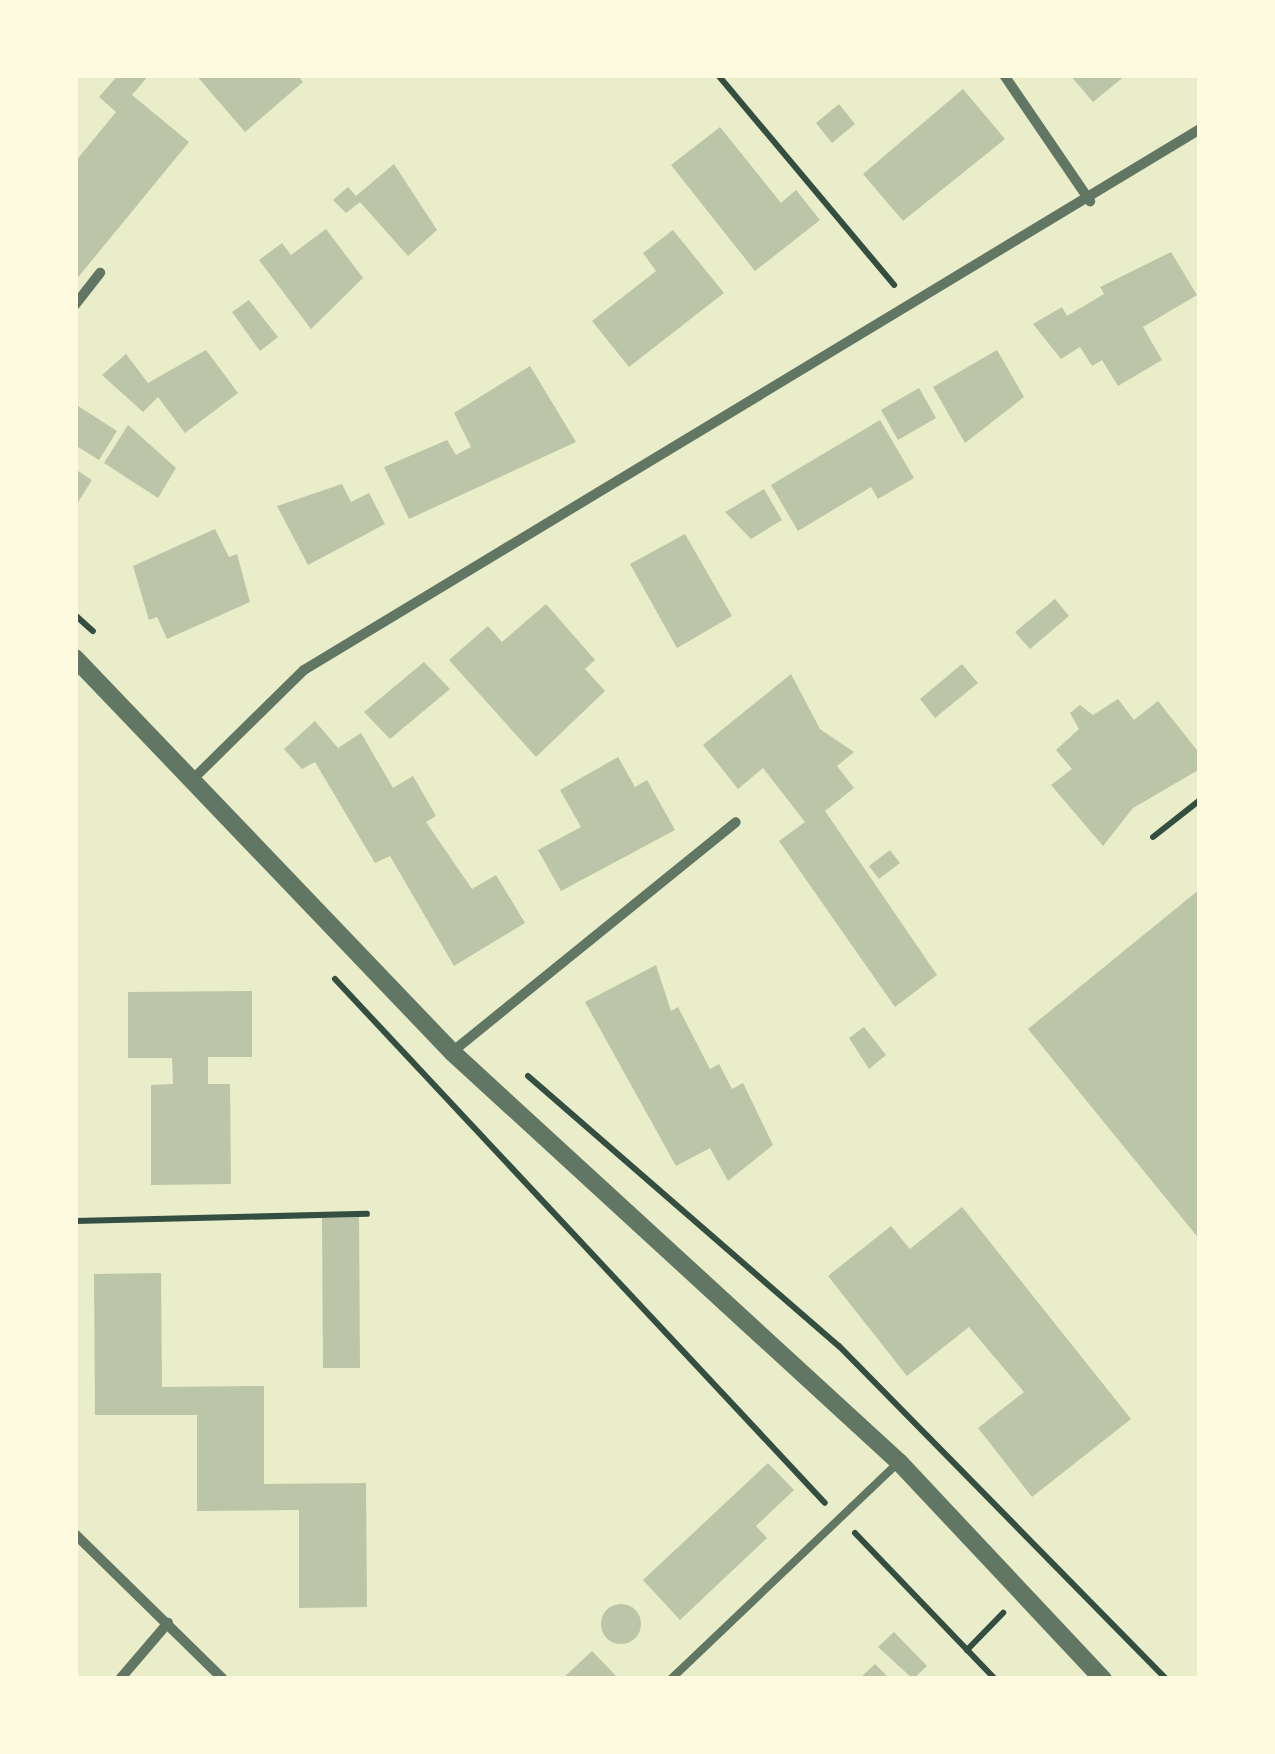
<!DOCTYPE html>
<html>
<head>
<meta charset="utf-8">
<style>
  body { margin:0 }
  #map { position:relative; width:1275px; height:1754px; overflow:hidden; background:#e9edc9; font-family:Overpass,sans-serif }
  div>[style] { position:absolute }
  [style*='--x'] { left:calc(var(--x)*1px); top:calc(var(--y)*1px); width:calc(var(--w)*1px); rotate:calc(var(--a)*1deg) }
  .building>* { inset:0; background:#bcc5a7 }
  .round { border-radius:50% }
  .path>* { height:6px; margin:-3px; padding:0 3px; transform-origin:3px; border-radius:3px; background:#344e41 }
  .service>* { height:8px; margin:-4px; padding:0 4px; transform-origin:4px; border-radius:4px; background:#617663 }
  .minor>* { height:10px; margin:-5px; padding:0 5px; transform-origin:5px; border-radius:5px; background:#617663 }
  .tertiary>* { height:18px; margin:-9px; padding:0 9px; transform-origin:9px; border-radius:9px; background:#617663 }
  span { translate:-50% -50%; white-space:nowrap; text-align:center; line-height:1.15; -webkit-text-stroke:10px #fefae0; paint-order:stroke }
  .frame { position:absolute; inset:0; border:78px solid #fefae0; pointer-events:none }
</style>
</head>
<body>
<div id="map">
  <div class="building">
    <i style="clip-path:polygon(118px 75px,149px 75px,132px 95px,189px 142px,75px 281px,75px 162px,116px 112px,99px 97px)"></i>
    <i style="clip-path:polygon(196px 75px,297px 75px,303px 82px,245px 132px)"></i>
    <i style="clip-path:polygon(1070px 75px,1126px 75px,1093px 102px)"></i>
    <i style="clip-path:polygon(963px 89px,1005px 139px,903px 221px,863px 174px)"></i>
    <i style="clip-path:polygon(839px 104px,855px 124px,832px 143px,816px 123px)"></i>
    <i style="clip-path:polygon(720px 127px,781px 203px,796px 190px,820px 220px,755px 271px,671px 165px)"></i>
    <i style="clip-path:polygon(394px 164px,437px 230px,408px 256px,360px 202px,346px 213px,333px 200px,348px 187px,356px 196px)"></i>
    <i style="clip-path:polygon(326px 229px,363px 278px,311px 329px,259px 260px,282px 243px,291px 255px)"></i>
    <i style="clip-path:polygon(673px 230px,724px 293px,629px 367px,592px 321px,656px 271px,643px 253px)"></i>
    <i style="clip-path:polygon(1171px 252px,1197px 295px,1143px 327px,1162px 360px,1118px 386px,1102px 360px,1092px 366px,1080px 347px,1061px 359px,1033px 324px,1062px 307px,1067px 316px,1104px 294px,1100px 287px)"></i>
    <i style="clip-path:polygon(249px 300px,278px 337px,260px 351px,232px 312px)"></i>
    <i style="clip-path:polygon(206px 350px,238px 393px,185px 433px,158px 397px,143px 412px,102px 375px,126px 354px,148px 383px)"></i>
    <i style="clip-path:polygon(997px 350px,1024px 397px,965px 443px,933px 387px)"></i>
    <i style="clip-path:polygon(530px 366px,576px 442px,409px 519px,384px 467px,447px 440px,456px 455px,471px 447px,454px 413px)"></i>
    <i style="clip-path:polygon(919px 388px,936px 418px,898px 440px,881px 410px)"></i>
    <i style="clip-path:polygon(75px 404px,117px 431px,99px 460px,75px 445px)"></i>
    <i style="clip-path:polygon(880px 420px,914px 478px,878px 499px,871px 487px,798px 531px,771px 485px)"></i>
    <i style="clip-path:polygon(128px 425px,176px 468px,158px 498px,104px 463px)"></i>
    <i style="clip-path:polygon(75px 469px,92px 480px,75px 507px)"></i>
    <i style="clip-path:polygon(342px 484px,351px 502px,369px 493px,385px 524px,308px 565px,277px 506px)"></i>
    <i style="clip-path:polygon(764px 489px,782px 520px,751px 539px,725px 512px)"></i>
    <i style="clip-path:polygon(215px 529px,229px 557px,237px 554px,250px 602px,167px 639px,157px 617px,149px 620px,133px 566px)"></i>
    <i style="clip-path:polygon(685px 534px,732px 616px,677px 648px,630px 564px)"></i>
    <i style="clip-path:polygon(1055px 599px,1069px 616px,1030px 649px,1015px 632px)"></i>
    <i style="clip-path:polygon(546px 604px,595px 660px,585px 669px,605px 691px,536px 757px,449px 660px,488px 626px,502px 642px)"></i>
    <i style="clip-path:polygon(424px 662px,450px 689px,390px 739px,364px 712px)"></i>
    <i style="clip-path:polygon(962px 664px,978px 683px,935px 718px,920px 699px)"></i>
    <i style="clip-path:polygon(791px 674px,820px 729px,854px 752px,837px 766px,854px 788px,825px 811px,937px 975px,895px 1007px,779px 841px,805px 822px,763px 768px,738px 789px,703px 745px)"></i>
    <i style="clip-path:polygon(1118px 699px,1134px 720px,1158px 701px,1200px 754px,1200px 769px,1133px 808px,1103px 846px,1051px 785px,1072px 769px,1056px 750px,1079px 729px,1070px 713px,1080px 705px,1093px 715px)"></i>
    <i style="clip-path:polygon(315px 721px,338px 748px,361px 733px,393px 788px,413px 776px,436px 816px,426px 822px,472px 889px,496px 875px,525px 923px,454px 966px,390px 856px,375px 863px,315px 762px,302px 769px,284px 749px)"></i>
    <i style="clip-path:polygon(618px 757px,635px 787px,647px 780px,675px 830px,561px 891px,538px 850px,581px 827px,560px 790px)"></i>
    <i style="clip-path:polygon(890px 850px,900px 863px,879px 879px,869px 866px)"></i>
    <i style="clip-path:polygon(1200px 889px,1200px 1240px,1028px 1029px)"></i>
    <i style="clip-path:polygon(656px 965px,671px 1011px,678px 1007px,710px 1069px,719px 1064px,732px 1089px,743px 1083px,773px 1145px,728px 1181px,710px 1148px,676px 1166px,585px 1002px)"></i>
    <i style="clip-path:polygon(252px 991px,252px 1057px,208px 1057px,208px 1084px,230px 1084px,231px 1184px,151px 1185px,151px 1085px,173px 1084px,172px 1058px,128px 1058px,128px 992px)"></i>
    <i style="clip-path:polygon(864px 1027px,886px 1055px,869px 1069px,849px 1038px)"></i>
    <i style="clip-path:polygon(962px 1207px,1131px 1419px,1032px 1497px,978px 1428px,1024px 1392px,969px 1327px,907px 1376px,828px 1276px,891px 1226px,910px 1249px)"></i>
    <i style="clip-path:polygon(359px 1217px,360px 1368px,323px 1368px,322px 1218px)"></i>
    <i style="clip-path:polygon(161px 1273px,162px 1387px,264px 1386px,264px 1484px,366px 1483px,367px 1607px,299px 1608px,299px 1510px,197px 1511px,197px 1415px,95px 1415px,94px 1274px)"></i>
    <i style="clip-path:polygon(768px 1463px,794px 1490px,756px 1526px,767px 1538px,680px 1620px,643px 1580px)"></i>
    <i class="round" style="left:601px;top:1604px;width:40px;height:40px"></i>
    <i style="clip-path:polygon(894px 1632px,927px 1666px,913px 1679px,878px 1647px)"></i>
    <i style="clip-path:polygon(592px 1651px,619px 1679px,562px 1679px)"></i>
    <i style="clip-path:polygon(875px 1664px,890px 1679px,859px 1679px)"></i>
  </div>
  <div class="path">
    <i style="--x:718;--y:75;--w:274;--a:50"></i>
    <i style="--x:75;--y:615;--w:24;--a:42"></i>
    <i style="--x:1153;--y:837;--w:60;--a:-38.2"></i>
    <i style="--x:335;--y:979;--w:717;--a:46.92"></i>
    <i style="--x:528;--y:1076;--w:412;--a:41"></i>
    <i style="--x:839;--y:1346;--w:467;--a:45.5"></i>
    <i style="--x:75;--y:1221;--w:292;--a:-1.4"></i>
    <i style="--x:855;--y:1533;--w:202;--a:46.2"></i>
    <i style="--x:967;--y:1650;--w:52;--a:-45.8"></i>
  </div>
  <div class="service">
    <i style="--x:671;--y:1679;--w:315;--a:-43.6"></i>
  </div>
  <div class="minor">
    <i style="--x:1004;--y:75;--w:153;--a:55.7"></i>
    <i style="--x:75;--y:305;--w:41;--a:-52"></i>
    <i style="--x:193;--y:779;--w:156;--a:-44.5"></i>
    <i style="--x:304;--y:670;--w:1047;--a:-31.12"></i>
    <i style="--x:452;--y:1052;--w:365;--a:-39"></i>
    <i style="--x:75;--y:1534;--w:207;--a:44.4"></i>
    <i style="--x:120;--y:1679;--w:74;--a:-49.4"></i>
  </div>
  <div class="tertiary">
    <i style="--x:75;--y:658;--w:545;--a:46.26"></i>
    <i style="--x:452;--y:1052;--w:607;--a:42.53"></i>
    <i style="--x:899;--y:1462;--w:298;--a:46.8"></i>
  </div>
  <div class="frame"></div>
</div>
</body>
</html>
